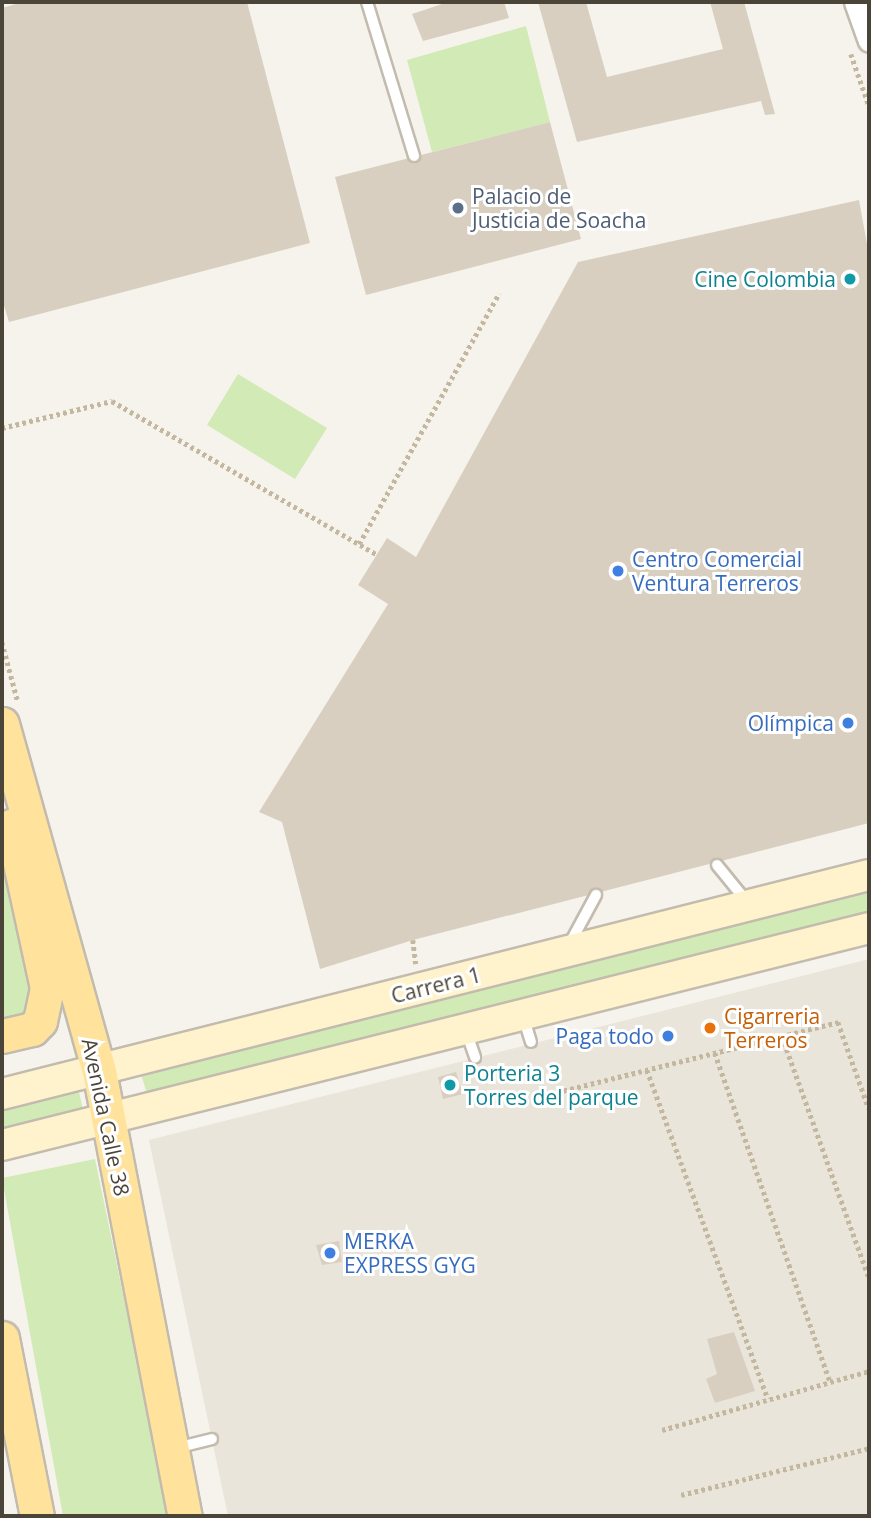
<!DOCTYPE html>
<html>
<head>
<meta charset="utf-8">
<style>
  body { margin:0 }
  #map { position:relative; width:871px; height:1518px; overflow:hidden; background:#f6f3ec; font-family:"Open Sans",sans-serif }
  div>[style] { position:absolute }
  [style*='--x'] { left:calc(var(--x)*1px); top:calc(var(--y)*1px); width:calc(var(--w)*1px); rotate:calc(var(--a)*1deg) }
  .residential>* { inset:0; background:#eae5da }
  .green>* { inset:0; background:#d2eab5 }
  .building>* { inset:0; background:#d8cfc1 }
  .path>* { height:4.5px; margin-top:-2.25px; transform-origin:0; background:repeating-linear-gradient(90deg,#c4b79f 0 3.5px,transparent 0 7px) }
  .roads { filter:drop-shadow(2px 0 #c2bbae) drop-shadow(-2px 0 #c2bbae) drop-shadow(0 2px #c2bbae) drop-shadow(0 -2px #c2bbae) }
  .lane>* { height:10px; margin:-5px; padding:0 5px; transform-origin:5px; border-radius:5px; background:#fff }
  .street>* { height:21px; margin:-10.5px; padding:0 10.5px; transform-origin:10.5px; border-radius:10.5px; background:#fff }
  .secondary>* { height:30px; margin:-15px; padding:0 15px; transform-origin:15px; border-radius:15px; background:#fff3cd }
  .primary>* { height:33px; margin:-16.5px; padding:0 16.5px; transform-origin:16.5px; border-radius:16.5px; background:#ffe39c }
  .dots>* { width:19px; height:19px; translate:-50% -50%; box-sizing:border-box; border:4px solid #fff; border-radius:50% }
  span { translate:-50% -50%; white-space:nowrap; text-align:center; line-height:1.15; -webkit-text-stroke:6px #fff; paint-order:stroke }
  .service-label { font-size:21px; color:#4e5e75 }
  .left { translate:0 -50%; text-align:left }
  .culture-label { font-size:21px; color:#0d838f }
  .right { translate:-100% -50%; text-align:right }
  .shop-label { font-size:21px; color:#366cbe }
  .street-label { font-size:21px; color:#4b4439 }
  .food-label { font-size:21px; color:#c56008 }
  .frame { position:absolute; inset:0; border:4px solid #4b4439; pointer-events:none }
</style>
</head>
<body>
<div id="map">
  <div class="residential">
    <i style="clip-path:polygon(869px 959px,869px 1516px,228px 1516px,149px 1140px)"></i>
  </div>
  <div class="green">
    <i style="clip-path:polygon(526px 26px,550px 122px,432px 152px,407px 60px)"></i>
    <i style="clip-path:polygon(238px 374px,327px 428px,295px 479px,207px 425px)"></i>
    <i style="clip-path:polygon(2px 838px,35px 986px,30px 1007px,20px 1020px,2px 1022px)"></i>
    <i style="clip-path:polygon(869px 890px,869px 914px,148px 1097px,141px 1074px)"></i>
    <i style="clip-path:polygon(79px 1092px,84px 1114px,2px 1133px,2px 1109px)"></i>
    <i style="clip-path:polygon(95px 1159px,169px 1516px,63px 1516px,2px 1178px)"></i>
  </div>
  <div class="building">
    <i style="clip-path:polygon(23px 2px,247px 2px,310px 243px,9px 322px,2px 299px,2px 8px)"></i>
    <i style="clip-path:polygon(448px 2px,504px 2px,509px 18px,423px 41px,412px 14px)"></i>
    <i style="clip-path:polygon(538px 2px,586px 2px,607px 77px,723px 49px,710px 2px,744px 2px,775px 114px,765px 115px,761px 101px,577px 142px)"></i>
    <i style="clip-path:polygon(550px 122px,581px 239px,366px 295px,335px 177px)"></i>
    <i style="clip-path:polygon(859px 200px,869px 255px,869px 823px,413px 940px,320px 969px,282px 822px,259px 812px,388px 604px,358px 585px,387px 538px,416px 557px,578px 262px)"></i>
    <i style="clip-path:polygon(456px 1072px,463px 1094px,443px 1099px,438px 1077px)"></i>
    <i style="clip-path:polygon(339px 1241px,342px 1262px,322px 1265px,316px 1245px)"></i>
    <i style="clip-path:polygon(734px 1332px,755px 1391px,715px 1403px,706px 1379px,717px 1374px,707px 1339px)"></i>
  </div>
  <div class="path">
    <i style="--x:851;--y:54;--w:55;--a:70.9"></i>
    <i style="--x:2;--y:428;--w:113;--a:-13.8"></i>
    <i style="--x:112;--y:401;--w:307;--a:30.1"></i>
    <i style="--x:359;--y:544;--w:287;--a:-60.8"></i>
    <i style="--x:2;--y:642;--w:62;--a:75.1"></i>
    <i style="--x:413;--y:940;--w:24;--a:83"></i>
    <i style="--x:782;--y:1036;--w:256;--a:70.2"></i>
    <i style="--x:715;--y:1053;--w:349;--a:70.7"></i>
    <i style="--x:647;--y:1070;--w:350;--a:69.8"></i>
    <i style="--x:550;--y:1094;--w:297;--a:-14"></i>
    <i style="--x:838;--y:1022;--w:92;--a:70.4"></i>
    <i style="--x:662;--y:1430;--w:215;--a:-15.9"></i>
    <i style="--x:681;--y:1495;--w:194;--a:-14"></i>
  </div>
  <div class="roads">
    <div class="lane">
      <i style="--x:367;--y:2;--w:161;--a:73"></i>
      <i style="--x:717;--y:865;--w:49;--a:50.8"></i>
      <i style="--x:569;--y:945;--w:57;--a:-61.6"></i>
      <i style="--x:523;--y:1016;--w:27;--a:73"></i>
      <i style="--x:466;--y:1031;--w:28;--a:71"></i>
      <i style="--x:176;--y:1448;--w:37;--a:-14"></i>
    </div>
    <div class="street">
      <i style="--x:855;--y:2;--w:41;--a:70.3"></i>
    </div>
    <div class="secondary">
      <i style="--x:2;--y:1094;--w:894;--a:-14.18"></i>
      <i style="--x:2;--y:1145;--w:894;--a:-14.05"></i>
    </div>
    <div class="primary">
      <i style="--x:2;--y:724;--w:360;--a:74.4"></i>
      <i style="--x:99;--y:1071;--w:453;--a:79.1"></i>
      <i style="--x:2;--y:1036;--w:31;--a:-13"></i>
      <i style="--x:32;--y:1029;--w:11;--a:-45"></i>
      <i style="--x:40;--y:1021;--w:34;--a:-78"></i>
      <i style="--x:47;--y:988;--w:166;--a:-102.2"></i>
      <i style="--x:2;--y:1338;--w:181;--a:78.9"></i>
    </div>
  </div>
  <div class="dots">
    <i style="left:458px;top:208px;background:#5c6f8a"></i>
    <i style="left:850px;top:279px;background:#0f9aa8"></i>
    <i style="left:618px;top:571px;background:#3f7fe0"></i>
    <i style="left:848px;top:723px;background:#3f7fe0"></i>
    <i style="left:710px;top:1028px;background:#e8710a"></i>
    <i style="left:668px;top:1036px;background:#3f7fe0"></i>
    <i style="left:450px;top:1085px;background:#0f9aa8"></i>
    <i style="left:330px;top:1253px;background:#3f7fe0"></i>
  </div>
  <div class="service-label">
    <span class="left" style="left:472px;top:208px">Palacio de<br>Justicia de Soacha</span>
  </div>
  <div class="culture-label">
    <span class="right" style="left:836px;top:279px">Cine Colombia</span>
    <span class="left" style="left:464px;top:1085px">Porteria 3<br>Torres del parque</span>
  </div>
  <div class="shop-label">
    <span class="left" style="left:632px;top:571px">Centro Comercial<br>Ventura Terreros</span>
    <span class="right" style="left:834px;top:723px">Olímpica</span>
    <span class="right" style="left:654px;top:1036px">Paga todo</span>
    <span class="left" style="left:344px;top:1253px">MERKA<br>EXPRESS GYG</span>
  </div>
  <div class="street-label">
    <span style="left:436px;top:985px;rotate:-14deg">Carrera 1</span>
    <span style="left:106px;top:1117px;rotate:78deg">Avenida Calle 38</span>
  </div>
  <div class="food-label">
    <span class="left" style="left:724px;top:1028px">Cigarreria<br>Terreros</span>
  </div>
  <div class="frame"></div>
</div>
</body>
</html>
